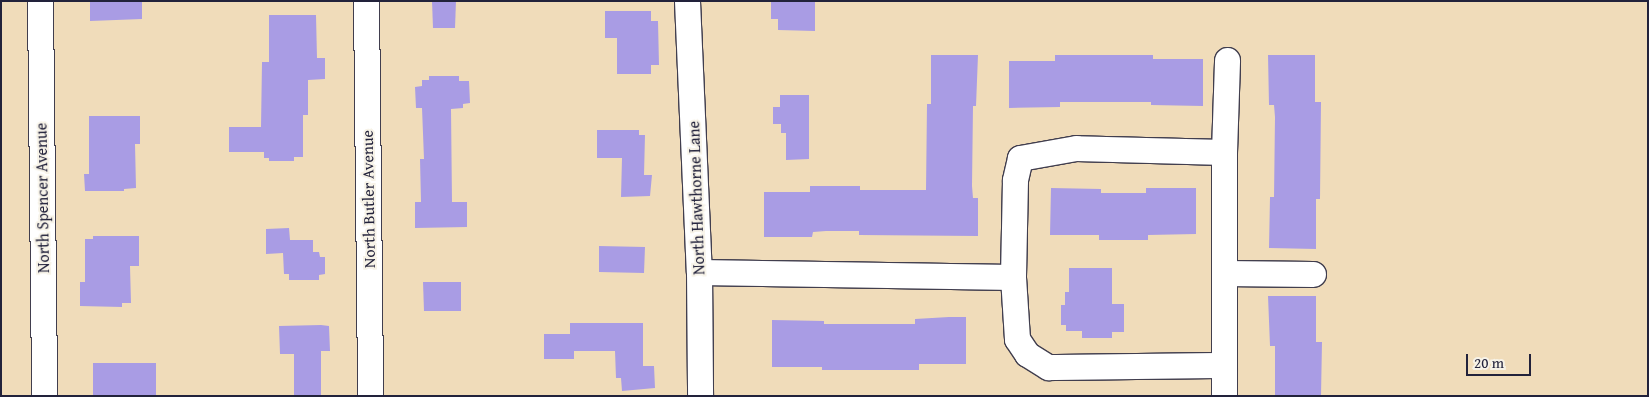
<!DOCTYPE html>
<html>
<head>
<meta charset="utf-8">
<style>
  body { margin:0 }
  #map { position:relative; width:1649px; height:397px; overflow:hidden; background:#f0dcba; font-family:"Gentium Book Plus",serif }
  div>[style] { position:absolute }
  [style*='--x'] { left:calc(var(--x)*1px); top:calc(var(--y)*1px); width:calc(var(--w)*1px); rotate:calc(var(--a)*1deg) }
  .building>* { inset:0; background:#a99ce4 }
  .roads { filter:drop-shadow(1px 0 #413e4e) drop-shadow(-1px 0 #413e4e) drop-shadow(0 1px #413e4e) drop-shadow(0 -1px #413e4e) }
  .minor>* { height:25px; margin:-12.5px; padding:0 12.5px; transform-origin:12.5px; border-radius:12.5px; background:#fff }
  span { translate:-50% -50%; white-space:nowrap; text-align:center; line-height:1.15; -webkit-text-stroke:4px #f7f3e8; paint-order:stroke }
  .street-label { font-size:16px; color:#22223b }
  .frame { position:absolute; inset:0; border:2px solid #22223b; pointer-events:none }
  .scale { position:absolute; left:1466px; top:354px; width:65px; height:22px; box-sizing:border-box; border:2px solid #22223b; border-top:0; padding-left:6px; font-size:15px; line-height:18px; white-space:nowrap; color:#22223b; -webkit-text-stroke:4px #f7f3e8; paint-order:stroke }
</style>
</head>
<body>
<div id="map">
  <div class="building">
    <i style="clip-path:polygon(90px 1px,142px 1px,142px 19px,90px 21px)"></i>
    <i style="clip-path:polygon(432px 1px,456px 1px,455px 28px,433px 28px)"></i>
    <i style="clip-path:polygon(771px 1px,815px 1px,815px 31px,778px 30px,778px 19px,771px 19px)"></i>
    <i style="clip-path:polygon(605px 11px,651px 11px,651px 21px,658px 21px,659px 65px,651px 65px,651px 74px,617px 74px,617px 38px,605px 38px)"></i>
    <i style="clip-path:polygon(269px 15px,316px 15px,317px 58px,325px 58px,325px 79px,308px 80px,308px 115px,303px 115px,303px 157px,294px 157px,294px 161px,269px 161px,269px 158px,264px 158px,264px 152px,229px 152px,229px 127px,261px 127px,262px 62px,269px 62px)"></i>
    <i style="clip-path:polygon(931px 55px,978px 55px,976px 106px,973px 106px,972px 186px,973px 198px,978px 198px,978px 236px,859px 235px,859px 231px,826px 231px,813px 232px,812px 237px,764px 237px,764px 192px,810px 192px,810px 186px,860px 186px,860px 190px,926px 190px,927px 104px,931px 104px)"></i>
    <i style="clip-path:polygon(1055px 55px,1153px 55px,1153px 59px,1203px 59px,1203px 106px,1151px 105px,1151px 102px,1060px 102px,1060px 107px,1009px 108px,1009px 61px,1055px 61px)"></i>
    <i style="clip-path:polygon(1268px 55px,1315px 55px,1315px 102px,1321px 102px,1320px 199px,1316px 199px,1316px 249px,1269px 248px,1270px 197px,1274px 197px,1275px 117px,1274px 105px,1269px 105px)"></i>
    <i style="clip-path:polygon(429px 76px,459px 76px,459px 81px,469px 81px,470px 103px,463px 104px,463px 108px,451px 109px,452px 202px,467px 202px,467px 227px,415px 228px,415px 202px,421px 202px,420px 159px,424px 159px,422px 108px,416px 108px,415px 87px,422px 86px,422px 80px,429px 80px)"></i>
    <i style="clip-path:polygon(780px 95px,809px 95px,809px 159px,786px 160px,786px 133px,781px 133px,781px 124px,773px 124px,773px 107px,780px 107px)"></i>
    <i style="clip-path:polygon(89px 116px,140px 116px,140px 144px,135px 144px,136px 188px,124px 189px,124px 191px,85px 191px,84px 174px,89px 174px)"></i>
    <i style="clip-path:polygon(597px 130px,639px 130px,639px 135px,645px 135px,644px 175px,652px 175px,650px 196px,621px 197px,622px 158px,597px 158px)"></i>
    <i style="clip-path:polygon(1051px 188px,1101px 189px,1101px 193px,1146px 193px,1146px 188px,1196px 188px,1196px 234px,1148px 235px,1148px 240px,1099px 240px,1099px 235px,1050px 235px)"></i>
    <i style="clip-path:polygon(289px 228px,290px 240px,313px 240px,313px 252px,319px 252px,320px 257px,325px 257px,325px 274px,319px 275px,319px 280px,289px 280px,289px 274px,284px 274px,283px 253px,266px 254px,266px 229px)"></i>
    <i style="clip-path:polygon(93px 236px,139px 236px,139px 266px,130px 266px,131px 303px,122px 303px,122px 307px,80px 306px,80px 282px,85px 282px,85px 239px,93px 239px)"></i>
    <i style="clip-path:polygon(599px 246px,645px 247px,644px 273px,599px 272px)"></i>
    <i style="clip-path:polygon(1069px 268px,1112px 268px,1112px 304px,1124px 304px,1124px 332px,1112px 332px,1112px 338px,1082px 338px,1082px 331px,1066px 331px,1066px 325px,1061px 325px,1061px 305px,1065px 305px,1065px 292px,1069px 292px)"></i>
    <i style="clip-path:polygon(423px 282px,461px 282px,461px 311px,424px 311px)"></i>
    <i style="clip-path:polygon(1268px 296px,1316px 296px,1316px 342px,1322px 342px,1321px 396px,1275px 396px,1275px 346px,1270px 346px)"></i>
    <i style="clip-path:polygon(949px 317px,966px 317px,966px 364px,919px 364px,919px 370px,822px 370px,822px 367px,772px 367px,772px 320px,824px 321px,824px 324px,915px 324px,915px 319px)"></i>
    <i style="clip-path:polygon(570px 323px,643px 323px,643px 366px,654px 366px,655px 388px,622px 391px,621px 378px,616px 378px,615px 351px,574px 351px,574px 359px,544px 359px,544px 334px,570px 334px)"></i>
    <i style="clip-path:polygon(321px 325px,329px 326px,330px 351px,321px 351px,321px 396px,294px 396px,294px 354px,280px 354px,279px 326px)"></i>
    <i style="clip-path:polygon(93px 363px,156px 363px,156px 395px,93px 395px)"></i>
  </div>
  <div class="roads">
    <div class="minor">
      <i style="--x:40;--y:1;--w:395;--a:89.4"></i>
      <i style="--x:366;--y:1;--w:395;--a:89.4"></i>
      <i style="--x:687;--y:1;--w:271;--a:87.5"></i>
      <i style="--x:699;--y:272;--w:124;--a:89.5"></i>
      <i style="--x:1224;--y:152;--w:148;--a:-178.5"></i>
      <i style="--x:1076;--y:148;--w:57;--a:169.9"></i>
      <i style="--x:1020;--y:158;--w:23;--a:103"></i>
      <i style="--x:1015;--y:180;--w:97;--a:91.2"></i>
      <i style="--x:1013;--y:277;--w:62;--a:86.3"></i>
      <i style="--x:1017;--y:339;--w:18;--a:56"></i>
      <i style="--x:1027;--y:354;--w:25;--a:32"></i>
      <i style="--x:1048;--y:367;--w:176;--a:-0.7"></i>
      <i style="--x:699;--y:272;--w:314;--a:0.9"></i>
      <i style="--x:1224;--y:273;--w:89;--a:0.6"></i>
      <i style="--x:1224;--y:396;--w:244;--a:-90"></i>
      <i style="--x:1224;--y:152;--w:92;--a:-88.1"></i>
    </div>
  </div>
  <div class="street-label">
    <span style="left:42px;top:198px;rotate:-91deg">North Spencer Avenue</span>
    <span style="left:696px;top:198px;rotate:-92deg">North Hawthorne Lane</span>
    <span style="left:368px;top:199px;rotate:-91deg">North Butler Avenue</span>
  </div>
  <div class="frame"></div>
  <div class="scale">20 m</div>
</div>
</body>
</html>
